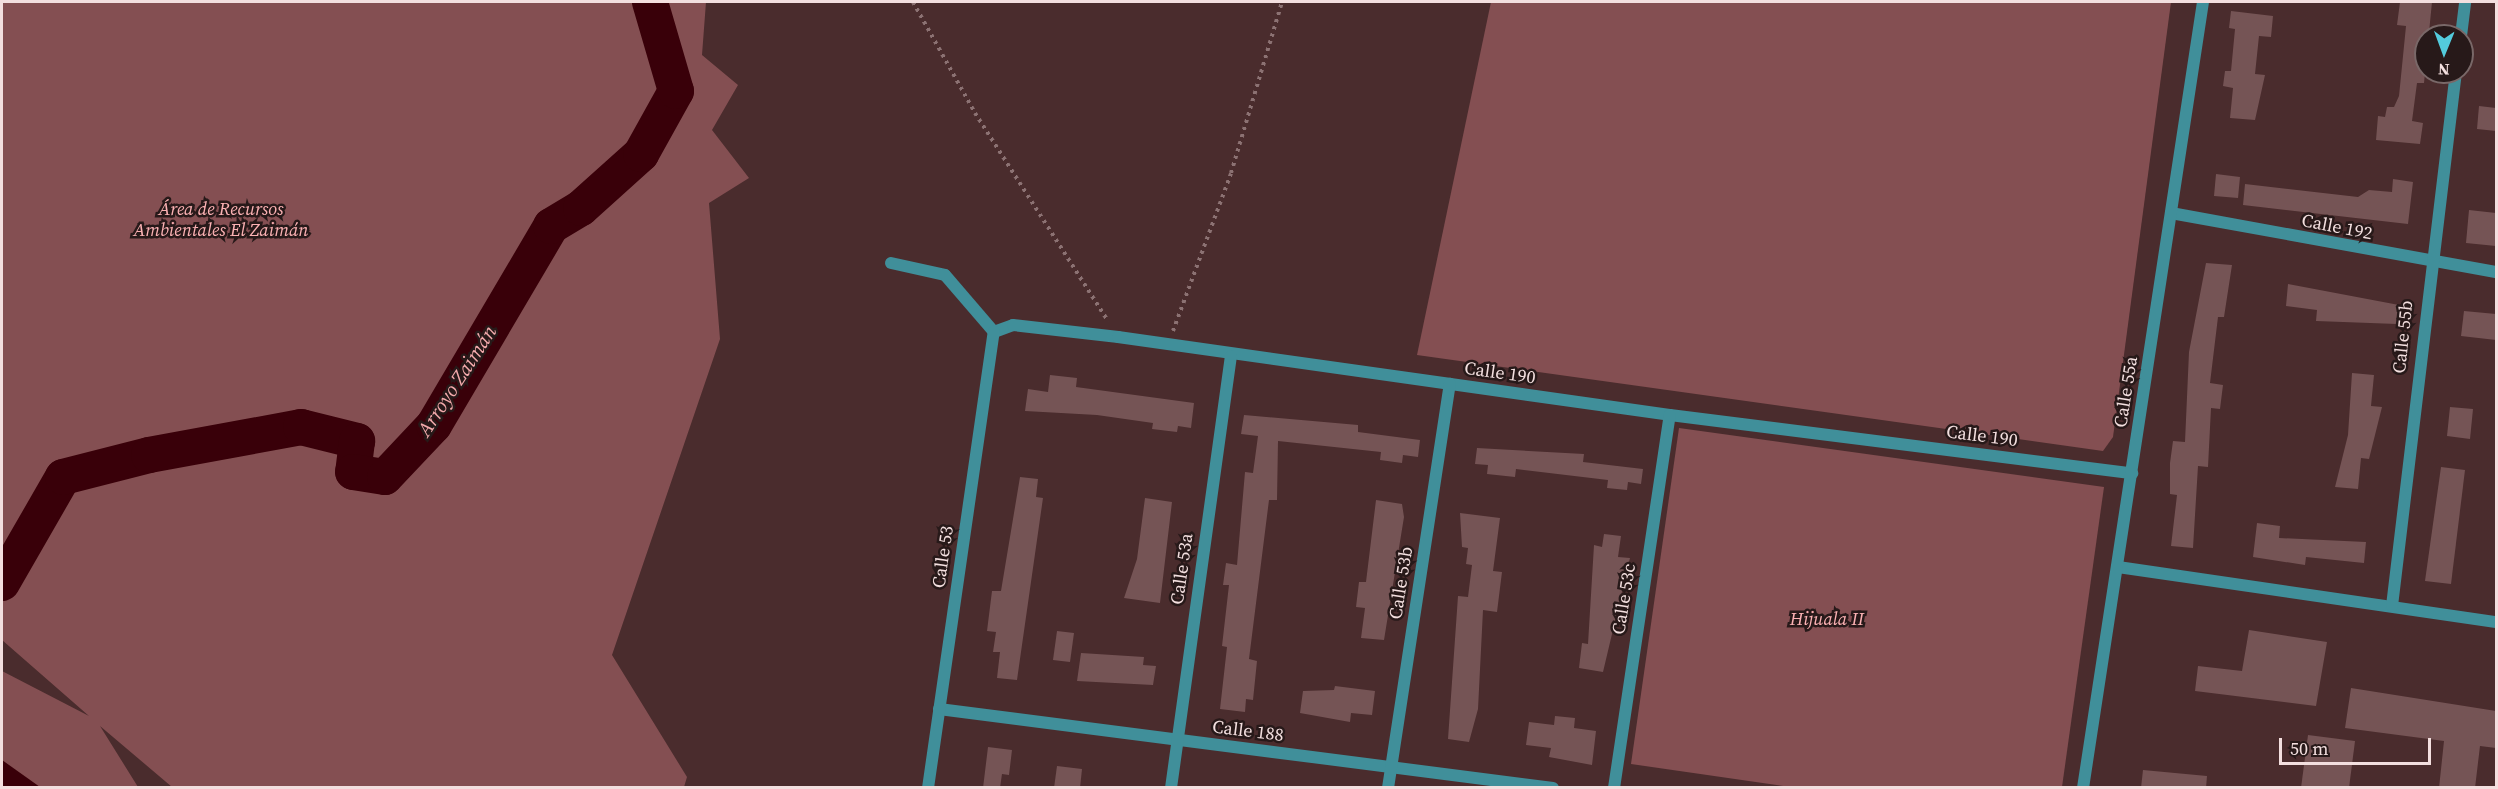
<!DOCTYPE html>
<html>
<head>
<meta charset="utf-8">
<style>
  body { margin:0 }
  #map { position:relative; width:2498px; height:789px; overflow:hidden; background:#4a2c2d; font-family:"Source Serif 4",serif }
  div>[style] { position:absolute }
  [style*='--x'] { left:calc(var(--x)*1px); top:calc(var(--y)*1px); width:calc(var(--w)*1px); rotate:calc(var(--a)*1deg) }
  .green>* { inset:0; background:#844f52 }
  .water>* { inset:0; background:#390009 }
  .river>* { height:36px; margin:-18px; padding:0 18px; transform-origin:18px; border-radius:18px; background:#390009 }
  .building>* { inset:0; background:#755455 }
  .path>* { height:4px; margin-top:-2px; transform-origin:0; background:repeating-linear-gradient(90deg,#8c7273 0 3px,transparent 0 7.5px) }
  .street>* { height:12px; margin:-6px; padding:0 6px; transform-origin:6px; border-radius:6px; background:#408f9a }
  span { translate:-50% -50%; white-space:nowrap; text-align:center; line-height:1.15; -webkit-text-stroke:5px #271919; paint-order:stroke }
  .park-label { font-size:18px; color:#fcb2b4; font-style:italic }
  .street-label { font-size:18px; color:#f3dfdf }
  .water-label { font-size:20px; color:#f3aaac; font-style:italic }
  .frame { position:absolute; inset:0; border:3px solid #f3dfdf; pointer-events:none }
  .north { position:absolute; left:2414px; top:24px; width:60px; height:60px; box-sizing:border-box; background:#271919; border:2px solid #796868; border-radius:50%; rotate:181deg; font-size:16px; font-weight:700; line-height:24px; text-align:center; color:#f3dfdf }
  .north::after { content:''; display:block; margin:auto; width:21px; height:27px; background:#53cbdc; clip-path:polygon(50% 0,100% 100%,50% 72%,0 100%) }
  .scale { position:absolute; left:2279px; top:738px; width:152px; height:27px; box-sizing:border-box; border:3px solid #f3dfdf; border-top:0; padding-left:8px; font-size:18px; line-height:21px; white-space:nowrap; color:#f3dfdf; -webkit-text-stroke:4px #271919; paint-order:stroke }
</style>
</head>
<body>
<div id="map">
  <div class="green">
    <i style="clip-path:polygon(2px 2px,706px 2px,702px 55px,738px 85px,712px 130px,749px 178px,709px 203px,720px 339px,612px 655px,687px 777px,684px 787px,172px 787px,100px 726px,138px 787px,2px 787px,2px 671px,89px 716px,2px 640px)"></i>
    <i style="clip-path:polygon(1491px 2px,2171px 2px,2113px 437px,2103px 451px,1417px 355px)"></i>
    <i style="clip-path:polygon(1679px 428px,2104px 487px,2062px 787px,1797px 788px,1631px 764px)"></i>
  </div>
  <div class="water">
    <i style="clip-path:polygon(2px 760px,40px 787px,2px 787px)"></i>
  </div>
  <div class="river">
    <i style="--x:2;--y:583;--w:122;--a:-60.1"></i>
    <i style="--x:63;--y:477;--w:89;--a:-14.3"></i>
    <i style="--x:149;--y:455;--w:155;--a:-10.4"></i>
    <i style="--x:301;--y:427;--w:58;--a:14"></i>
    <i style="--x:357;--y:441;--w:31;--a:97"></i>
    <i style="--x:353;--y:472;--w:32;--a:9"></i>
    <i style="--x:385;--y:477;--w:71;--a:-46.7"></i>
    <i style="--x:434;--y:425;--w:231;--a:-59.5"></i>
    <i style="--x:551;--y:226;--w:35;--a:-31"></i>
    <i style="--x:581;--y:208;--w:81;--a:-42"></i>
    <i style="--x:641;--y:154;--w:72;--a:-60.9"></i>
    <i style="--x:676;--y:91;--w:93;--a:-106.3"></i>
  </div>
  <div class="building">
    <i style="clip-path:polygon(2400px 2px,2432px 2px,2424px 83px,2417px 83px,2412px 121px,2423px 123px,2420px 144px,2376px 140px,2378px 116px,2385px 117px,2387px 107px,2394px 107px,2399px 96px,2406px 26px,2397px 25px)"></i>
    <i style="clip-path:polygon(2231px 11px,2273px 16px,2271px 37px,2259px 36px,2255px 74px,2265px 75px,2255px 120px,2230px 118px,2233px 88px,2223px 86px,2225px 71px,2231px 71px,2235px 29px,2229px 28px)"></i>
    <i style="clip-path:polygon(2479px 106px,2496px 108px,2496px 131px,2477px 129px)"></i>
    <i style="clip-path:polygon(2216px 174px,2240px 177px,2238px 198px,2214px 196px)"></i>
    <i style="clip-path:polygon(2393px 179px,2413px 182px,2408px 224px,2243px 205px,2245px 184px,2358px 197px,2369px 190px,2392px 192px)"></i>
    <i style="clip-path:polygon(2469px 210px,2496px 213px,2496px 246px,2466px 243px)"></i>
    <i style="clip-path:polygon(2206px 263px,2232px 265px,2224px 317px,2218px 317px,2210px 383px,2223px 385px,2220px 409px,2211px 408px,2208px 467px,2198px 466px,2193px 548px,2171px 546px,2177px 495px,2170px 494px,2170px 463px,2173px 441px,2185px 442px,2189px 352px)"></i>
    <i style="clip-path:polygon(2288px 284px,2399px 305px,2397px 324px,2316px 321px,2317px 310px,2286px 306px)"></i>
    <i style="clip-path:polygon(2464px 311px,2496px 314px,2496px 340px,2461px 336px)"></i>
    <i style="clip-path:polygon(2352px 373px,2374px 375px,2371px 406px,2382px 407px,2369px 459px,2361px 458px,2358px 489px,2335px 487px,2348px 435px)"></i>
    <i style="clip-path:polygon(1050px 375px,1077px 378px,1076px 387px,1194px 403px,1191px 428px,1178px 426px,1177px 432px,1152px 429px,1153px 423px,1097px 415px,1025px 411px,1028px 389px,1048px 392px)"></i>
    <i style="clip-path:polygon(2450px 407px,2473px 409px,2470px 439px,2447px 436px)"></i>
    <i style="clip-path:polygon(1244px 415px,1358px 425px,1358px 432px,1420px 440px,1418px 457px,1403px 455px,1402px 463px,1380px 460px,1381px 452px,1278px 441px,1277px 500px,1269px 500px,1249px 659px,1257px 661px,1253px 700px,1246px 699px,1245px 712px,1220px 709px,1227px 647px,1222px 646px,1229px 585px,1223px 585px,1226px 563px,1237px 565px,1245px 472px,1253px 473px,1258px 436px,1241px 434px)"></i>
    <i style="clip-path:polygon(1477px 448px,1584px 454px,1583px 462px,1643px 469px,1641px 484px,1628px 482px,1627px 490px,1607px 488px,1608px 480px,1516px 469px,1515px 477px,1487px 474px,1488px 465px,1475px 464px)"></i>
    <i style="clip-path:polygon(2441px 467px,2465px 470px,2451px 584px,2425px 581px)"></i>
    <i style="clip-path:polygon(1020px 477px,1038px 479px,1036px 497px,1043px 498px,1017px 680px,997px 678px,1000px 652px,993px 652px,996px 632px,987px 631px,992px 591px,1001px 591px)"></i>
    <i style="clip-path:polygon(1145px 498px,1172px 502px,1160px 603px,1124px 598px,1137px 559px)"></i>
    <i style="clip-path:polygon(1376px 500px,1402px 504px,1404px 517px,1384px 640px,1361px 638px,1365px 608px,1356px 607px,1359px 582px,1366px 582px)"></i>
    <i style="clip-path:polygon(1460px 513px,1500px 518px,1493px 571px,1502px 572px,1497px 612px,1483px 610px,1478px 709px,1469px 742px,1448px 739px,1458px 596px,1468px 597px,1472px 565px,1466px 564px,1468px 548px,1462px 547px)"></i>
    <i style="clip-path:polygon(2257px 523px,2280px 526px,2279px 538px,2366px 542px,2364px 563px,2306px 557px,2305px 565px,2253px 557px)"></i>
    <i style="clip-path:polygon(1604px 534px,1621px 536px,1618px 557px,1630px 558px,1603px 672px,1579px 668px,1582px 643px,1588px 644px,1594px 545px,1602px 547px)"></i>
    <i style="clip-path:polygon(2249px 630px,2327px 642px,2316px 706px,2195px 691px,2198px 666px,2242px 671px)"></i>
    <i style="clip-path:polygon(1057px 631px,1074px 633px,1070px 662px,1053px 660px)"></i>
    <i style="clip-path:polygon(1081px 653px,1144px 657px,1143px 665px,1156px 666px,1153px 685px,1077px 681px)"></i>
    <i style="clip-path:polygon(1335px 686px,1375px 691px,1372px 715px,1351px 713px,1350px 722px,1300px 713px,1303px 691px,1334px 690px)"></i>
    <i style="clip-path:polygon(2351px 688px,2496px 711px,2496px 748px,2480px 746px,2475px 788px,2439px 788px,2444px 741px,2345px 728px)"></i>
    <i style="clip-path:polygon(1555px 716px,1575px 718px,1574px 728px,1596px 731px,1592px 765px,1549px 757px,1551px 748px,1526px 745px,1529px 722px,1554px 725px)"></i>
    <i style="clip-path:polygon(2308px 735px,2355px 741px,2349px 788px,2301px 788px)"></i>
    <i style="clip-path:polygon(988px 747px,1012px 750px,1009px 775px,1002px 774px,1000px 788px,983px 788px)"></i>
    <i style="clip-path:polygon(1057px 766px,1082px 769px,1080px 788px,1054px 788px)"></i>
    <i style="clip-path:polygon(2143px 770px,2207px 776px,2206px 788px,2141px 788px)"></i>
  </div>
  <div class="path">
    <i style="--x:913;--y:2;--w:127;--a:60.8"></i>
    <i style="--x:975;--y:113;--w:247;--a:57.4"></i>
    <i style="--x:1173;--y:331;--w:168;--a:-69.8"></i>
    <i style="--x:1231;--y:173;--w:178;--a:-73.4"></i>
  </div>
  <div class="street">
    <i style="--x:2461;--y:36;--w:34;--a:-83"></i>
    <i style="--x:2171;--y:213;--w:330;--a:10.3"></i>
    <i style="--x:891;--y:263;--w:55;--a:12.5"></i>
    <i style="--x:945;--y:275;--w:75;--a:49.3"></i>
    <i style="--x:994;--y:332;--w:20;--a:-20"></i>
    <i style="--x:1013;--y:325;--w:106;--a:6.5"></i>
    <i style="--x:1118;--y:337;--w:557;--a:8.04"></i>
    <i style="--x:1670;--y:415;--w:466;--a:7.2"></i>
    <i style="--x:2118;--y:567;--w:382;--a:8.3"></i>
    <i style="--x:2392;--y:606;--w:538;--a:-83.17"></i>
    <i style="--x:939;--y:709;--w:619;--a:7.33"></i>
    <i style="--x:928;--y:788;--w:461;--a:-81.8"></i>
    <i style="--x:1171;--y:788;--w:436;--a:-82.1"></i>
    <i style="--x:1388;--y:788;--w:409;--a:-81.3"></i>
    <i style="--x:1614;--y:788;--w:377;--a:-81.5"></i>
    <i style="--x:2083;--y:788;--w:795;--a:-81.32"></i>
  </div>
  <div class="park-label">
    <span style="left:221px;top:220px">Área de Recursos<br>Ambientales El Zaimán</span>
    <span style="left:1827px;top:619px">Hijuala II</span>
  </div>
  <div class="street-label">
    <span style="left:2337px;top:227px;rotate:11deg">Calle 192</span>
    <span style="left:2403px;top:337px;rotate:-84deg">Calle 55b</span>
    <span style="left:1500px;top:373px;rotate:8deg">Calle 190</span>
    <span style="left:2126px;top:392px;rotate:-81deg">Calle 55a</span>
    <span style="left:1982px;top:436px;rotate:7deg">Calle 190</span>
    <span style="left:943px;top:557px;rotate:-82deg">Calle 53</span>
    <span style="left:1182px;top:569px;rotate:-82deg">Calle 53a</span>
    <span style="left:1401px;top:583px;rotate:-81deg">Calle 53b</span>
    <span style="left:1624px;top:599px;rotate:-81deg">Calle 53c</span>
    <span style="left:1248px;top:731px;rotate:7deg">Calle 188</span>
  </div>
  <div class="water-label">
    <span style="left:457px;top:381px;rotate:-57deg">Arroyo Zaimán</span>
  </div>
  <div class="frame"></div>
  <div class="north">N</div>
  <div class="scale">50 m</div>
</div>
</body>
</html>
